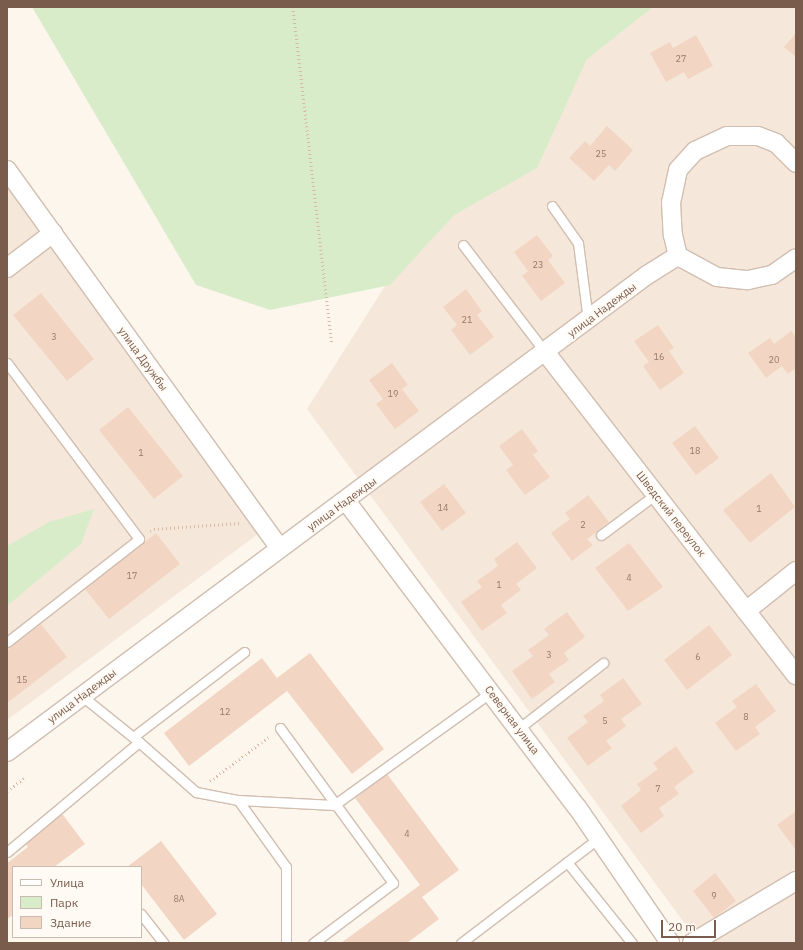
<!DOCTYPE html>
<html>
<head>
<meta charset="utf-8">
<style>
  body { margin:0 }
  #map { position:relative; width:803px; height:950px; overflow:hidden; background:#fdf6ec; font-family:"IBM Plex Sans",sans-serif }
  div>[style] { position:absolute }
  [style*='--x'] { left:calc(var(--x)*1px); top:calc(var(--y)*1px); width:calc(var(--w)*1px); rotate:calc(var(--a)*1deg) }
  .residential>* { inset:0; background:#f5e8da }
  .green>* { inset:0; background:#d8ecc9 }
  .building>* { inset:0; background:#f3d5c3 }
  .path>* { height:2.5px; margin-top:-1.25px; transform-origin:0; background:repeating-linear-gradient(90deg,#d9b8a5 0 1px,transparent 0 4px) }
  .roads { filter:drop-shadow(1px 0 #d1beb0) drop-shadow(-1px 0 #d1beb0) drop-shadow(0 1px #d1beb0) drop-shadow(0 -1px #d1beb0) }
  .lane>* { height:9px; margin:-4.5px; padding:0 4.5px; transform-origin:4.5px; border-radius:4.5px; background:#fff }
  .street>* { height:18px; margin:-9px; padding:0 9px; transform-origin:9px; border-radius:9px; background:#fff }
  span { translate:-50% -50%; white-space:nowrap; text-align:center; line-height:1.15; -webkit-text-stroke:4px #fffaf3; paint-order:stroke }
  .number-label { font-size:9px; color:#987a6a }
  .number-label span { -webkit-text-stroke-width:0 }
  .street-label { font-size:11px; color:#7a5c4d }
  .frame { position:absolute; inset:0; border:8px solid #7a5c4d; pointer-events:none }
  .legend { position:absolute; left:12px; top:866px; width:130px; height:72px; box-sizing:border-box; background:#fffaf3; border:1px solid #cabbb1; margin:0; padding:5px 7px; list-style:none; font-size:12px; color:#7a5c4d }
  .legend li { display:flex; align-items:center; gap:8px; height:20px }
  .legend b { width:20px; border:1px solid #cabbb1 }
  .scale { position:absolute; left:661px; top:920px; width:55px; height:18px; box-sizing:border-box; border:2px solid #7a5c4d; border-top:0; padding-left:5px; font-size:12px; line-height:14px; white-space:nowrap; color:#7a5c4d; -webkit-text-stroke:3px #fffaf3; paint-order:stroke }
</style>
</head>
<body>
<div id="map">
  <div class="residential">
    <i style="clip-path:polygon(596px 7px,796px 7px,796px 943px,699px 943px,307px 409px,453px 179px)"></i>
    <i style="clip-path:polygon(7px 178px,258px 534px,7px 720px)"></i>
  </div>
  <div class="green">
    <i style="clip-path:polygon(32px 7px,653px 7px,587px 59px,537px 168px,454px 215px,390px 285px,270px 310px,196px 285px)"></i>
    <i style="clip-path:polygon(94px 509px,81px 544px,7px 606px,7px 546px,49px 522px)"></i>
  </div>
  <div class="building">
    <i style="clip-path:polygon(796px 33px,796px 57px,784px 47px)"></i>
    <i style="clip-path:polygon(696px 35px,713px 66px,688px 79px,684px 72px,666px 82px,650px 53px,670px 42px,673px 48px)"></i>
    <i style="clip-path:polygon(607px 126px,633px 150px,615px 171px,609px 165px,594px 181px,569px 158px,585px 141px,590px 146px)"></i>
    <i style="clip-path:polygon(537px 235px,553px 256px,548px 260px,565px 283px,541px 301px,522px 276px,528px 271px,514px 252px)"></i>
    <i style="clip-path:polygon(466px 289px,482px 311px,477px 315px,494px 337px,470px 355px,451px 330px,457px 325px,443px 307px)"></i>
    <i style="clip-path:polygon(41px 293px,94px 359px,67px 381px,13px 315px)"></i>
    <i style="clip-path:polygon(658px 325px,674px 348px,669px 351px,684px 373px,660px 390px,643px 366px,649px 362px,634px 341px)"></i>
    <i style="clip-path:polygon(791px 331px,796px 337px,796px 368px,788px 374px,782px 366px,766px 378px,748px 353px,770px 338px,774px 344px)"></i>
    <i style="clip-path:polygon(392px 363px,408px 385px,402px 389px,419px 411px,395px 429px,376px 404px,383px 399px,369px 380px)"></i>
    <i style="clip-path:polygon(128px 407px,183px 476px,154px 499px,99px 430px)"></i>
    <i style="clip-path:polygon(695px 426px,719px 458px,696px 475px,672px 443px)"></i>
    <i style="clip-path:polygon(522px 429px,538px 451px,533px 455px,550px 477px,525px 495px,506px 470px,513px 465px,499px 446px)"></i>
    <i style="clip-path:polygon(771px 473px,795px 507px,750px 543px,723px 510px)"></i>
    <i style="clip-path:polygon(444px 484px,466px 513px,442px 531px,420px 502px)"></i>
    <i style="clip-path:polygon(588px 495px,609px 522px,587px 539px,593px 545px,572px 561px,551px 533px,570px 519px,565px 513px)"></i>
    <i style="clip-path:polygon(156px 533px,180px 564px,109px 619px,85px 589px)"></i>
    <i style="clip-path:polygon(517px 542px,537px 568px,516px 584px,521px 590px,501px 605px,507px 613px,482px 631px,461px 602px,482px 587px,477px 581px,498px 566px,494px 559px)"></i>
    <i style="clip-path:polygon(629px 543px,663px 587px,628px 611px,595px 568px)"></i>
    <i style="clip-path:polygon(567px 612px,585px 637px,564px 653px,569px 660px,549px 674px,555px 682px,532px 699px,512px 671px,533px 656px,528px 650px,549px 635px,544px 629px)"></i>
    <i style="clip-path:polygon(41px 624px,67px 657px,7px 703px,7px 650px)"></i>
    <i style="clip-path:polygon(709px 625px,732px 655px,687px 690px,664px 660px)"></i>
    <i style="clip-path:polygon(310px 653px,384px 749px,352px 774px,287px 691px,189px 766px,164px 733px,262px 658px,277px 678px)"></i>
    <i style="clip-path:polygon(623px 678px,642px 704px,621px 719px,626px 726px,606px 741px,612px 748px,588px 766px,567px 738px,588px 722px,583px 716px,604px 701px,600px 695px)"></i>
    <i style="clip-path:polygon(756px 684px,776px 711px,755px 727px,760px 734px,736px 751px,715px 723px,737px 707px,732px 701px)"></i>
    <i style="clip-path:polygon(676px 746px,694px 772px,674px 787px,679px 794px,659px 808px,664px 816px,641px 833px,621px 806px,641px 790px,637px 784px,658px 769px,653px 763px)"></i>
    <i style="clip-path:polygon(387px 774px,459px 870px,422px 897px,439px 919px,407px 943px,341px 943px,420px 885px,355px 798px)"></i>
    <i style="clip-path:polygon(60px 811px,85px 844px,54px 867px,13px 867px,13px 915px,7px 919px,7px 863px,28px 847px,23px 839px)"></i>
    <i style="clip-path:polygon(796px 811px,796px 850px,777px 825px)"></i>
    <i style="clip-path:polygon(161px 841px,217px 914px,184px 940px,141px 884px,141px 867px,127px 867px)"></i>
    <i style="clip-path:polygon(715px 873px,736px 901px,714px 918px,693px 891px)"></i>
  </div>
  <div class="path">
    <i style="--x:293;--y:7;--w:339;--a:83.4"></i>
    <i style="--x:150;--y:531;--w:4;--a:-27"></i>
    <i style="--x:154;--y:529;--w:86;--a:-4"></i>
    <i style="--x:210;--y:781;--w:75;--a:-36.9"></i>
    <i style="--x:7;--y:791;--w:21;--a:-37"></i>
  </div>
  <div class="roads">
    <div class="lane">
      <i style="--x:552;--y:206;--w:45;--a:54.9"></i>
      <i style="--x:578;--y:243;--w:78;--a:82.6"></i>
      <i style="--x:463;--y:245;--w:136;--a:52.5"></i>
      <i style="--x:7;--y:363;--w:220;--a:53.1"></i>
      <i style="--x:139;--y:539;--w:167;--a:142"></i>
      <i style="--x:601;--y:535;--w:69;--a:-36.7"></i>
      <i style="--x:82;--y:696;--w:73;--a:38.9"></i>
      <i style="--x:139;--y:742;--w:76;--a:41.3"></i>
      <i style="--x:196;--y:792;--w:43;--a:10.8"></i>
      <i style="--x:238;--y:800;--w:96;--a:3"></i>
      <i style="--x:334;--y:805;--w:193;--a:-35.7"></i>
      <i style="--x:280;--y:728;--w:192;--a:53.9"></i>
      <i style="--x:393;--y:883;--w:100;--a:143.1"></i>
      <i style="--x:518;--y:729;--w:108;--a:-37.8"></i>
      <i style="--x:133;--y:737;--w:140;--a:-37.4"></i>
      <i style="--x:238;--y:800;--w:82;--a:54.4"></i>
      <i style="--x:286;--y:867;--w:76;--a:90"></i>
      <i style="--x:7;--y:852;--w:172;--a:-39.8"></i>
      <i style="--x:567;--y:862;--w:104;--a:51.3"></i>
      <i style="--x:141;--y:914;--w:37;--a:52"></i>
      <i style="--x:461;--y:943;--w:175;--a:-37.3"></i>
    </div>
    <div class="street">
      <i style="--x:796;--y:163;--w:28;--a:-135"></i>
      <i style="--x:776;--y:143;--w:19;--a:-159"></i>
      <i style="--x:758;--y:136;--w:31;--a:180"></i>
      <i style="--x:727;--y:136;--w:35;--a:155"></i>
      <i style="--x:695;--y:151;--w:25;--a:132"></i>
      <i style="--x:678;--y:170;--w:33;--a:102"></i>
      <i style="--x:671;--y:202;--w:33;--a:87"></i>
      <i style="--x:673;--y:235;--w:22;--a:77"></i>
      <i style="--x:678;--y:256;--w:44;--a:28.3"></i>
      <i style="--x:717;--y:277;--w:31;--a:6"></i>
      <i style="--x:748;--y:280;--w:25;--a:-12"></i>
      <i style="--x:772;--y:275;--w:29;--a:-35"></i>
      <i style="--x:7;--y:170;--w:466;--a:54.2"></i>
      <i style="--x:7;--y:268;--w:58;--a:-37.3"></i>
      <i style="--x:546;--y:353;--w:408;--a:52.2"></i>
      <i style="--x:346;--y:501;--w:383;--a:53"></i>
      <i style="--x:577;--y:807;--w:165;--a:55.6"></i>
      <i style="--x:746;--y:611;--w:64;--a:-38.7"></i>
      <i style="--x:7;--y:752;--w:798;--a:-36.7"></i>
      <i style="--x:647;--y:275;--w:36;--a:-32"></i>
      <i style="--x:692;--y:943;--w:121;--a:-30.8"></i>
    </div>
  </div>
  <div class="number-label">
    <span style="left:681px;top:59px">27</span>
    <span style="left:601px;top:154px">25</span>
    <span style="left:538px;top:265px">23</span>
    <span style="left:467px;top:320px">21</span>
    <span style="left:54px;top:337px">3</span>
    <span style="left:659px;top:357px">16</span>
    <span style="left:774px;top:360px">20</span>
    <span style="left:393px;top:394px">19</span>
    <span style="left:695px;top:451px">18</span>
    <span style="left:141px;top:453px">1</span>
    <span style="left:443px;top:508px">14</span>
    <span style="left:759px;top:509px">1</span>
    <span style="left:583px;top:525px">2</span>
    <span style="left:132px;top:576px">17</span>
    <span style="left:629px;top:578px">4</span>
    <span style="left:499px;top:585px">1</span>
    <span style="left:549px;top:655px">3</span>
    <span style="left:698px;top:657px">6</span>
    <span style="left:22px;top:680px">15</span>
    <span style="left:225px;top:712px">12</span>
    <span style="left:746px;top:717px">8</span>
    <span style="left:605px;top:721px">5</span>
    <span style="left:658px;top:789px">7</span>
    <span style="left:407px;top:834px">4</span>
    <span style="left:714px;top:896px">9</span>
    <span style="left:179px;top:899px">8А</span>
  </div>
  <div class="street-label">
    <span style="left:602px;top:310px;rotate:-37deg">улица Надежды</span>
    <span style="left:143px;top:359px;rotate:54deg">улица Дружбы</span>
    <span style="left:342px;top:504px;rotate:-36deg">улица Надежды</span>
    <span style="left:671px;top:514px;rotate:52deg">Шведский переулок</span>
    <span style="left:82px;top:696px;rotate:-37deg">улица Надежды</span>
    <span style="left:512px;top:720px;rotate:53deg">Северная улица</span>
  </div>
  <div class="frame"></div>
  <ul class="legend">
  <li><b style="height:5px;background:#fff"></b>Улица</li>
  <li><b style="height:11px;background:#d8ecc9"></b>Парк</li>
  <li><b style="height:11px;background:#f3d5c3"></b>Здание</li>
  </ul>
  <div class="scale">20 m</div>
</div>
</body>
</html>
